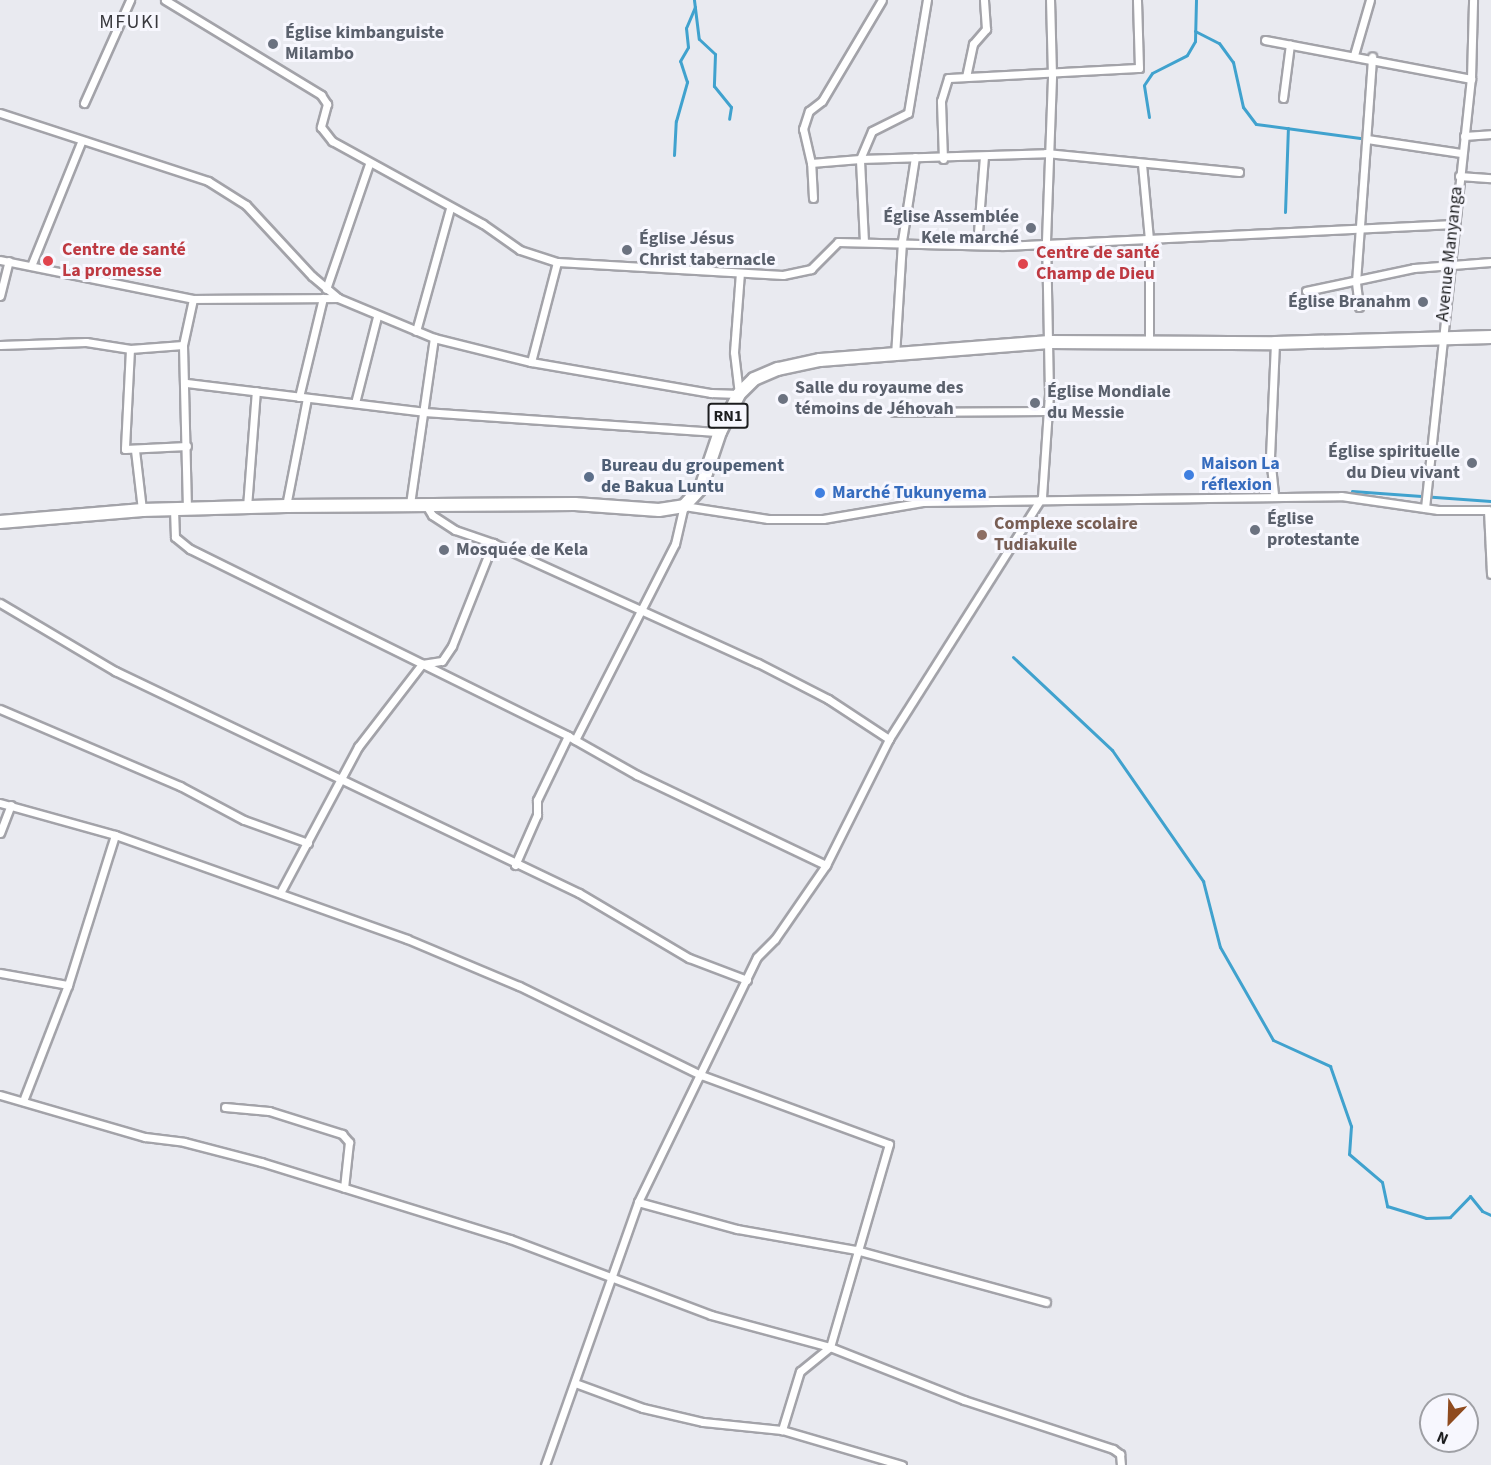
<!DOCTYPE html>
<html>
<head>
<meta charset="utf-8">
<style>
  body { margin:0 }
  #map { position:relative; width:1491px; height:1465px; overflow:hidden; background:#e9eaf0; font-family:"Source Sans 3",sans-serif }
  div>[style] { position:absolute }
  [style*='--x'] { left:calc(var(--x)*1px); top:calc(var(--y)*1px); width:calc(var(--w)*1px); rotate:calc(var(--a)*1deg) }
  .stream>* { height:3px; margin:-1.5px; padding:0 1.5px; transform-origin:1.5px; border-radius:1.5px; background:#40a2ce }
  .roads { filter:drop-shadow(2px 0 #a3a3a9) drop-shadow(-2px 0 #a3a3a9) drop-shadow(0 2px #a3a3a9) drop-shadow(0 -2px #a3a3a9) }
  .minor>* { height:7px; margin:-3.5px; padding:0 3.5px; transform-origin:3.5px; border-radius:3.5px; background:#fff }
  .trunk>* { height:12px; margin:-6px; padding:0 6px; transform-origin:6px; border-radius:6px; background:#fff }
  .dots>* { width:16px; height:16px; translate:-50% -50%; box-sizing:border-box; border:3px solid #f7f7fe; border-radius:50% }
  span { translate:-50% -50%; white-space:nowrap; text-align:center; line-height:1.15; -webkit-text-stroke:6px #f7f7fe; paint-order:stroke }
  .shield-label span { padding:2px 4px; background:#f7f7fe; border:2px solid; border-radius:4px; -webkit-text-stroke-width:0 }
  .shield-label { font-size:16px; color:#1c1d1f; font-weight:700 }
  .worship-label { font-size:18px; color:#5b616d; font-weight:700 }
  .left { translate:0 -50%; text-align:left }
  .right { translate:-100% -50%; text-align:right }
  .health-label { font-size:18px; color:#be3a42; font-weight:700 }
  .street-label { font-size:18px; color:#1c1d1f }
  .shop-label { font-size:18px; color:#366cbe; font-weight:700 }
  .service-label { font-size:18px; color:#4e5e75; font-weight:700 }
  .education-label { font-size:18px; color:#785e54; font-weight:700 }
  .neighbourhood-label { font-size:20px; color:#38383d; letter-spacing:1.5px }
  .north { position:absolute; left:1419px; top:1393px; width:60px; height:60px; box-sizing:border-box; background:#f7f7fe; border:2px solid #9fa0a5; border-radius:50%; rotate:203deg; font-size:16px; font-weight:700; line-height:24px; text-align:center; color:#1c1d1f }
  .north::after { content:''; display:block; margin:auto; width:21px; height:27px; background:#8f4b1f; clip-path:polygon(50% 0,100% 100%,50% 72%,0 100%) }
</style>
</head>
<body>
<div id="map">
  <div class="stream">
    <i style="--x:694;--y:0;--w:39;--a:83"></i>
    <i style="--x:699;--y:39;--w:22;--a:43"></i>
    <i style="--x:715;--y:54;--w:32;--a:92"></i>
    <i style="--x:714;--y:86;--w:27;--a:51"></i>
    <i style="--x:731;--y:107;--w:12;--a:99"></i>
    <i style="--x:1195;--y:31;--w:27;--a:27"></i>
    <i style="--x:1219;--y:43;--w:24;--a:54"></i>
    <i style="--x:1233;--y:62;--w:46;--a:77.5"></i>
    <i style="--x:1243;--y:107;--w:21;--a:53"></i>
    <i style="--x:1256;--y:124;--w:105;--a:7.7"></i>
    <i style="--x:1149;--y:117;--w:32;--a:-99"></i>
    <i style="--x:1144;--y:85;--w:14;--a:-56"></i>
    <i style="--x:1152;--y:73;--w:39;--a:-27"></i>
    <i style="--x:1187;--y:55;--w:16;--a:-60"></i>
    <i style="--x:1195;--y:41;--w:41;--a:-88.6"></i>
    <i style="--x:674;--y:155;--w:34;--a:-87"></i>
    <i style="--x:676;--y:121;--w:41;--a:-74.2"></i>
    <i style="--x:687;--y:82;--w:22;--a:-108"></i>
    <i style="--x:680;--y:61;--w:16;--a:-60"></i>
    <i style="--x:688;--y:47;--w:19;--a:-96"></i>
    <i style="--x:686;--y:28;--w:23;--a:-67"></i>
    <i style="--x:1285;--y:212;--w:84;--a:-88"></i>
    <i style="--x:1352;--y:491;--w:139;--a:4.1"></i>
    <i style="--x:1013;--y:657;--w:136;--a:43.2"></i>
    <i style="--x:1112;--y:750;--w:160;--a:55.2"></i>
    <i style="--x:1203;--y:881;--w:68;--a:75.6"></i>
    <i style="--x:1220;--y:947;--w:107;--a:60.3"></i>
    <i style="--x:1273;--y:1040;--w:63;--a:24.5"></i>
    <i style="--x:1330;--y:1066;--w:64;--a:70.7"></i>
    <i style="--x:1351;--y:1126;--w:28;--a:94"></i>
    <i style="--x:1349;--y:1154;--w:43;--a:40.3"></i>
    <i style="--x:1382;--y:1182;--w:25;--a:78"></i>
    <i style="--x:1387;--y:1206;--w:41;--a:17.1"></i>
    <i style="--x:1426;--y:1218;--w:24;--a:-2"></i>
    <i style="--x:1450;--y:1217;--w:29;--a:-46"></i>
    <i style="--x:1470;--y:1196;--w:19;--a:51"></i>
    <i style="--x:1482;--y:1211;--w:10;--a:24"></i>
  </div>
  <div class="roads">
    <div class="minor">
      <i style="--x:165;--y:0;--w:183;--a:31.3"></i>
      <i style="--x:321;--y:95;--w:11;--a:56"></i>
      <i style="--x:327;--y:104;--w:24;--a:105"></i>
      <i style="--x:321;--y:127;--w:18;--a:52"></i>
      <i style="--x:332;--y:141;--w:172;--a:28.8"></i>
      <i style="--x:483;--y:224;--w:45;--a:35.1"></i>
      <i style="--x:520;--y:250;--w:39;--a:18"></i>
      <i style="--x:557;--y:262;--w:226;--a:3.3"></i>
      <i style="--x:783;--y:275;--w:29;--a:-12"></i>
      <i style="--x:811;--y:269;--w:38;--a:-45"></i>
      <i style="--x:838;--y:242;--w:165;--a:1.4"></i>
      <i style="--x:1003;--y:246;--w:453;--a:-2.8"></i>
      <i style="--x:1265;--y:40;--w:210;--a:10.7"></i>
      <i style="--x:1354;--y:55;--w:57;--a:-73.8"></i>
      <i style="--x:966;--y:77;--w:34;--a:-78"></i>
      <i style="--x:973;--y:44;--w:20;--a:-49"></i>
      <i style="--x:986;--y:29;--w:29;--a:-94"></i>
      <i style="--x:1283;--y:98;--w:54;--a:-82.6"></i>
      <i style="--x:84;--y:103;--w:113;--a:-65.9"></i>
      <i style="--x:0;--y:113;--w:219;--a:18.1"></i>
      <i style="--x:208;--y:181;--w:45;--a:32.3"></i>
      <i style="--x:246;--y:205;--w:97;--a:47.1"></i>
      <i style="--x:312;--y:276;--w:34;--a:40"></i>
      <i style="--x:338;--y:298;--w:104;--a:22.6"></i>
      <i style="--x:434;--y:338;--w:100;--a:13.9"></i>
      <i style="--x:531;--y:362;--w:183;--a:9.8"></i>
      <i style="--x:711;--y:393;--w:28;--a:2"></i>
      <i style="--x:739;--y:394;--w:42;--a:-96.8"></i>
      <i style="--x:734;--y:352;--w:79;--a:-85.7"></i>
      <i style="--x:1464;--y:136;--w:27;--a:-4"></i>
      <i style="--x:1367;--y:139;--w:95;--a:8.5"></i>
      <i style="--x:943;--y:159;--w:58;--a:-92"></i>
      <i style="--x:941;--y:101;--w:24;--a:-73"></i>
      <i style="--x:948;--y:78;--w:191;--a:-3"></i>
      <i style="--x:1139;--y:68;--w:68;--a:-91.7"></i>
      <i style="--x:811;--y:163;--w:35;--a:-103"></i>
      <i style="--x:803;--y:129;--w:19;--a:-72"></i>
      <i style="--x:809;--y:111;--w:16;--a:-38"></i>
      <i style="--x:822;--y:101;--w:117;--a:-59.3"></i>
      <i style="--x:1142;--y:164;--w:76;--a:84.7"></i>
      <i style="--x:1149;--y:240;--w:102;--a:90"></i>
      <i style="--x:1459;--y:176;--w:32;--a:4"></i>
      <i style="--x:813;--y:198;--w:35;--a:-93"></i>
      <i style="--x:811;--y:163;--w:49;--a:-4.7"></i>
      <i style="--x:860;--y:159;--w:186;--a:-1.8"></i>
      <i style="--x:1046;--y:153;--w:194;--a:5.6"></i>
      <i style="--x:864;--y:242;--w:83;--a:-92.8"></i>
      <i style="--x:860;--y:159;--w:30;--a:-67"></i>
      <i style="--x:872;--y:131;--w:40;--a:-26.6"></i>
      <i style="--x:908;--y:113;--w:115;--a:-80.5"></i>
      <i style="--x:977;--y:245;--w:89;--a:-85.5"></i>
      <i style="--x:0;--y:260;--w:197;--a:11.4"></i>
      <i style="--x:31;--y:266;--w:134;--a:-68"></i>
      <i style="--x:326;--y:289;--w:132;--a:-71"></i>
      <i style="--x:1306;--y:291;--w:110;--a:-12"></i>
      <i style="--x:1414;--y:268;--w:77;--a:-4.5"></i>
      <i style="--x:0;--y:296;--w:36;--a:-76"></i>
      <i style="--x:1359;--y:307;--w:25;--a:-97"></i>
      <i style="--x:1356;--y:282;--w:226;--a:-85.9"></i>
      <i style="--x:416;--y:331;--w:128;--a:-74.5"></i>
      <i style="--x:0;--y:345;--w:86;--a:-2"></i>
      <i style="--x:86;--y:342;--w:45;--a:9"></i>
      <i style="--x:130;--y:349;--w:53;--a:-4.3"></i>
      <i style="--x:130;--y:349;--w:100;--a:92.9"></i>
      <i style="--x:125;--y:449;--w:62;--a:-2.8"></i>
      <i style="--x:895;--y:356;--w:115;--a:-86.5"></i>
      <i style="--x:902;--y:241;--w:85;--a:-81.2"></i>
      <i style="--x:531;--y:362;--w:103;--a:-75.4"></i>
      <i style="--x:186;--y:383;--w:240;--a:6.9"></i>
      <i style="--x:424;--y:412;--w:297;--a:3.9"></i>
      <i style="--x:299;--y:397;--w:102;--a:-76.4"></i>
      <i style="--x:355;--y:403;--w:89;--a:-75.7"></i>
      <i style="--x:894;--y:412;--w:152;--a:-0.4"></i>
      <i style="--x:135;--y:450;--w:60;--a:83.3"></i>
      <i style="--x:1274;--y:494;--w:37;--a:-96"></i>
      <i style="--x:1270;--y:457;--w:114;--a:-87.5"></i>
      <i style="--x:410;--y:504;--w:168;--a:-81.8"></i>
      <i style="--x:286;--y:506;--w:110;--a:-79"></i>
      <i style="--x:247;--y:507;--w:116;--a:-85.6"></i>
      <i style="--x:1425;--y:508;--w:431;--a:-83.9"></i>
      <i style="--x:1471;--y:79;--w:79;--a:-88.5"></i>
      <i style="--x:174;--y:509;--w:28;--a:88"></i>
      <i style="--x:175;--y:537;--w:19;--a:39"></i>
      <i style="--x:190;--y:549;--w:422;--a:26.3"></i>
      <i style="--x:568;--y:736;--w:79;--a:29.5"></i>
      <i style="--x:637;--y:775;--w:209;--a:25.5"></i>
      <i style="--x:187;--y:509;--w:164;--a:-91.4"></i>
      <i style="--x:183;--y:345;--w:47;--a:-77.7"></i>
      <i style="--x:193;--y:299;--w:145;--a:-0.4"></i>
      <i style="--x:493;--y:543;--w:291;--a:24.4"></i>
      <i style="--x:758;--y:663;--w:79;--a:27.2"></i>
      <i style="--x:828;--y:699;--w:73;--a:33.3"></i>
      <i style="--x:0;--y:603;--w:134;--a:30.6"></i>
      <i style="--x:115;--y:671;--w:514;--a:25.57"></i>
      <i style="--x:579;--y:893;--w:128;--a:30.6"></i>
      <i style="--x:689;--y:958;--w:62;--a:20.8"></i>
      <i style="--x:0;--y:709;--w:196;--a:23.2"></i>
      <i style="--x:180;--y:786;--w:72;--a:28"></i>
      <i style="--x:244;--y:820;--w:68;--a:19.8"></i>
      <i style="--x:575;--y:740;--w:220;--a:-63"></i>
      <i style="--x:675;--y:544;--w:39;--a:-77"></i>
      <i style="--x:684;--y:506;--w:85;--a:8.8"></i>
      <i style="--x:768;--y:519;--w:55;--a:0"></i>
      <i style="--x:823;--y:519;--w:101;--a:-9.6"></i>
      <i style="--x:923;--y:502;--w:418;--a:-0.8"></i>
      <i style="--x:1341;--y:496;--w:98;--a:8.2"></i>
      <i style="--x:1438;--y:510;--w:50;--a:0"></i>
      <i style="--x:1488;--y:510;--w:64;--a:87.3"></i>
      <i style="--x:0;--y:803;--w:119;--a:15.5"></i>
      <i style="--x:115;--y:835;--w:310;--a:19.6"></i>
      <i style="--x:407;--y:939;--w:121;--a:22.8"></i>
      <i style="--x:519;--y:986;--w:203;--a:26.1"></i>
      <i style="--x:701;--y:1075;--w:200;--a:20.2"></i>
      <i style="--x:889;--y:1144;--w:211;--a:106.2"></i>
      <i style="--x:830;--y:1347;--w:38;--a:141"></i>
      <i style="--x:800;--y:1371;--w:62;--a:107"></i>
      <i style="--x:782;--y:1430;--w:125;--a:16.3"></i>
      <i style="--x:0;--y:833;--w:30;--a:-69"></i>
      <i style="--x:515;--y:865;--w:55;--a:-66.3"></i>
      <i style="--x:537;--y:815;--w:15;--a:-90"></i>
      <i style="--x:537;--y:800;--w:71;--a:-64.2"></i>
      <i style="--x:280;--y:893;--w:166;--a:-61.9"></i>
      <i style="--x:358;--y:747;--w:105;--a:-52.4"></i>
      <i style="--x:422;--y:664;--w:20;--a:-9"></i>
      <i style="--x:442;--y:661;--w:18;--a:-56"></i>
      <i style="--x:452;--y:646;--w:111;--a:-68.3"></i>
      <i style="--x:493;--y:543;--w:40;--a:-161.1"></i>
      <i style="--x:455;--y:530;--w:27;--a:-147"></i>
      <i style="--x:432;--y:515;--w:12;--a:-121"></i>
      <i style="--x:0;--y:973;--w:69;--a:10"></i>
      <i style="--x:0;--y:1095;--w:151;--a:16.2"></i>
      <i style="--x:145;--y:1137;--w:39;--a:7"></i>
      <i style="--x:184;--y:1142;--w:80;--a:14.6"></i>
      <i style="--x:261;--y:1162;--w:261;--a:17.2"></i>
      <i style="--x:510;--y:1239;--w:215;--a:20.7"></i>
      <i style="--x:711;--y:1315;--w:123;--a:15.1"></i>
      <i style="--x:830;--y:1347;--w:144;--a:21.6"></i>
      <i style="--x:964;--y:1400;--w:157;--a:18.2"></i>
      <i style="--x:1113;--y:1449;--w:9;--a:36"></i>
      <i style="--x:1120;--y:1454;--w:11;--a:85"></i>
      <i style="--x:23;--y:1101;--w:124;--a:-68.8"></i>
      <i style="--x:68;--y:985;--w:157;--a:-72.6"></i>
      <i style="--x:225;--y:1107;--w:44;--a:5.2"></i>
      <i style="--x:269;--y:1111;--w:77;--a:17.5"></i>
      <i style="--x:342;--y:1134;--w:11;--a:49"></i>
      <i style="--x:349;--y:1142;--w:46;--a:96.2"></i>
      <i style="--x:638;--y:1202;--w:103;--a:15.3"></i>
      <i style="--x:737;--y:1229;--w:121;--a:10"></i>
      <i style="--x:856;--y:1250;--w:197;--a:15.3"></i>
      <i style="--x:575;--y:1383;--w:72;--a:20.2"></i>
      <i style="--x:643;--y:1408;--w:62;--a:13.1"></i>
      <i style="--x:703;--y:1422;--w:79;--a:5.8"></i>
      <i style="--x:545;--y:1465;--w:279;--a:-70.5"></i>
      <i style="--x:638;--y:1202;--w:272;--a:-64.1"></i>
      <i style="--x:757;--y:957;--w:25;--a:-45"></i>
      <i style="--x:775;--y:939;--w:90;--a:-55.4"></i>
      <i style="--x:826;--y:865;--w:141;--a:-63.4"></i>
      <i style="--x:889;--y:739;--w:286;--a:-57.7"></i>
      <i style="--x:1042;--y:497;--w:104;--a:-86.1"></i>
      <i style="--x:1049;--y:393;--w:152;--a:-91.1"></i>
      <i style="--x:1046;--y:241;--w:166;--a:-87.9"></i>
      <i style="--x:1052;--y:75;--w:75;--a:-91.5"></i>
    </div>
    <div class="trunk">
      <i style="--x:0;--y:522;--w:143;--a:-4.8"></i>
      <i style="--x:142;--y:510;--w:144;--a:-1.6"></i>
      <i style="--x:286;--y:506;--w:289;--a:-0.4"></i>
      <i style="--x:575;--y:504;--w:84;--a:4.1"></i>
      <i style="--x:659;--y:510;--w:25;--a:-9"></i>
      <i style="--x:684;--y:506;--w:25;--a:-47"></i>
      <i style="--x:701;--y:488;--w:59;--a:-71.3"></i>
      <i style="--x:720;--y:432;--w:42;--a:-63.4"></i>
      <i style="--x:739;--y:394;--w:21;--a:-45"></i>
      <i style="--x:754;--y:379;--w:26;--a:-23"></i>
      <i style="--x:778;--y:369;--w:43;--a:-12.1"></i>
      <i style="--x:820;--y:360;--w:230;--a:-4.5"></i>
      <i style="--x:1049;--y:342;--w:226;--a:0.3"></i>
      <i style="--x:1275;--y:343;--w:216;--a:-1.6"></i>
    </div>
  </div>
  <div class="dots">
    <i style="left:273px;top:44px;background:#6b7280"></i>
    <i style="left:1031px;top:228px;background:#6b7280"></i>
    <i style="left:627px;top:250px;background:#6b7280"></i>
    <i style="left:48px;top:261px;background:#e0444e"></i>
    <i style="left:1023px;top:264px;background:#e0444e"></i>
    <i style="left:1423px;top:302px;background:#6b7280"></i>
    <i style="left:783px;top:399px;background:#6b7280"></i>
    <i style="left:1035px;top:403px;background:#6b7280"></i>
    <i style="left:1472px;top:463px;background:#6b7280"></i>
    <i style="left:1189px;top:475px;background:#3f7fe0"></i>
    <i style="left:589px;top:477px;background:#5c6f8a"></i>
    <i style="left:820px;top:493px;background:#3f7fe0"></i>
    <i style="left:1255px;top:530px;background:#6b7280"></i>
    <i style="left:982px;top:535px;background:#8d6e63"></i>
    <i style="left:444px;top:550px;background:#6b7280"></i>
  </div>
  <div class="shield-label">
    <span style="left:728px;top:416px">RN1</span>
  </div>
  <div class="worship-label">
    <span class="left" style="left:285px;top:44px">Église kimbanguiste<br>Milambo</span>
    <span class="right" style="left:1019px;top:228px">Église Assemblée<br>Kele marché</span>
    <span class="left" style="left:639px;top:250px">Église Jésus<br>Christ tabernacle</span>
    <span class="right" style="left:1411px;top:302px">Église Branahm</span>
    <span class="left" style="left:795px;top:399px">Salle du royaume des<br>témoins de Jéhovah</span>
    <span class="left" style="left:1047px;top:403px">Église Mondiale<br>du Messie</span>
    <span class="right" style="left:1460px;top:463px">Église spirituelle<br>du Dieu vivant</span>
    <span class="left" style="left:1267px;top:530px">Église<br>protestante</span>
    <span class="left" style="left:456px;top:550px">Mosquée de Kela</span>
  </div>
  <div class="health-label">
    <span class="left" style="left:62px;top:261px">Centre de santé<br>La promesse</span>
    <span class="left" style="left:1036px;top:264px">Centre de santé<br>Champ de Dieu</span>
  </div>
  <div class="street-label">
    <span style="left:1450px;top:254px;rotate:-84deg">Avenue Manyanga</span>
  </div>
  <div class="shop-label">
    <span class="left" style="left:1201px;top:475px">Maison La<br>réflexion</span>
    <span class="left" style="left:832px;top:493px">Marché Tukunyema</span>
  </div>
  <div class="service-label">
    <span class="left" style="left:601px;top:477px">Bureau du groupement<br>de Bakua Luntu</span>
  </div>
  <div class="education-label">
    <span class="left" style="left:994px;top:535px">Complexe scolaire<br>Tudiakuile</span>
  </div>
  <div class="neighbourhood-label">
    <span style="left:130px;top:22px">MFUKI</span>
  </div>
  <div class="north">N</div>
</div>
</body>
</html>
